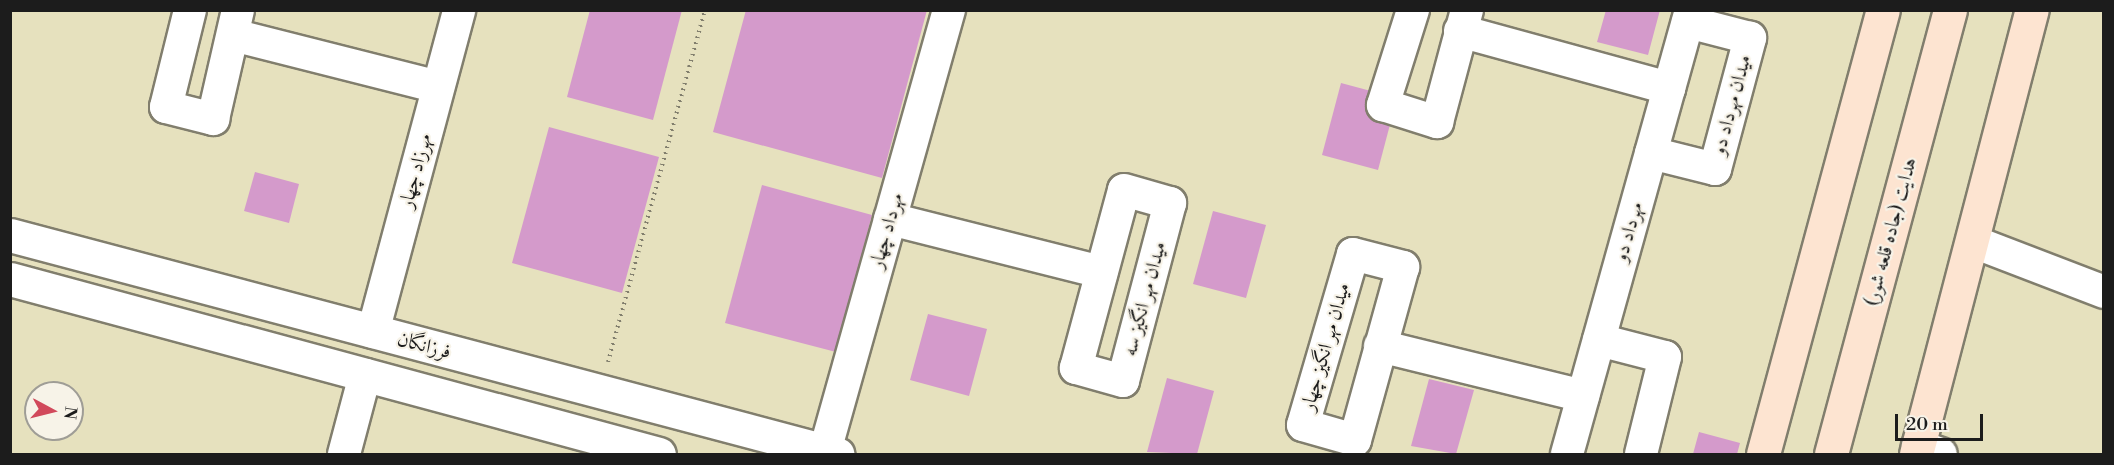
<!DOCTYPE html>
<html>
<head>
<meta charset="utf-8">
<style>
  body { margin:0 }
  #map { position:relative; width:2114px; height:465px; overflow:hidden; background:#e6e1be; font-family:"Libre Bodoni",Amiri,serif }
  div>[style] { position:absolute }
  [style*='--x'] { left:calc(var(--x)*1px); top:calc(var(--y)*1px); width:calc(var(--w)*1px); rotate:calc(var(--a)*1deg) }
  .building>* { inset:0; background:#d49acb }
  .path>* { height:4px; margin-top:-2px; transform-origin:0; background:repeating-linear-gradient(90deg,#817e6d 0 1.5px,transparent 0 6px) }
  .roads { filter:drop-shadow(2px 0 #817e6d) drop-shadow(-2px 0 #817e6d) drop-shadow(0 2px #817e6d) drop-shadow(0 -2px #817e6d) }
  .minor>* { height:32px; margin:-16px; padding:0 16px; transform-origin:16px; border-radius:16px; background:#fff }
  .tertiary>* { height:33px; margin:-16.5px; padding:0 16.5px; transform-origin:16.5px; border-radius:16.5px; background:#fff }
  .secondary>* { height:33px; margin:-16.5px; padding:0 16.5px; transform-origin:16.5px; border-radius:16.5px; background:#fde4d1 }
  span { translate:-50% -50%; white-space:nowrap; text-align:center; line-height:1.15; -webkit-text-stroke:4.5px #f7f3e8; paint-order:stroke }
  .street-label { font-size:20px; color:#1c1c1c }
  .frame { position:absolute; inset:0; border:12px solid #1c1c1c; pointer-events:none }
  .north { position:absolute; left:24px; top:381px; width:60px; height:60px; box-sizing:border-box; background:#f7f3e8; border:2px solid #9f9d96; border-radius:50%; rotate:97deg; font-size:16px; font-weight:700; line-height:24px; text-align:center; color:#1c1c1c }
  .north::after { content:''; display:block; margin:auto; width:21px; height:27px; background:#d1495b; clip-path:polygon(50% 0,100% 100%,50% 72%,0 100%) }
  .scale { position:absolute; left:1895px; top:414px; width:88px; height:27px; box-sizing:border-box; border:3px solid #1c1c1c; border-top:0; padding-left:8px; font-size:18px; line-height:21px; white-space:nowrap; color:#1c1c1c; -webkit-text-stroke:4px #f7f3e8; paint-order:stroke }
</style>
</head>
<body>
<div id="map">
  <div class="building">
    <i style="clip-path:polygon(590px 10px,682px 10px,653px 120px,567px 97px)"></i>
    <i style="clip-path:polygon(746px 10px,927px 10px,882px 178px,713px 132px)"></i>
    <i style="clip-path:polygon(1606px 10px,1660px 10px,1648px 55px,1597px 42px)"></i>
    <i style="clip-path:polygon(1341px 83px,1397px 98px,1378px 170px,1322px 155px)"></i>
    <i style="clip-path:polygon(549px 127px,659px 157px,622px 293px,512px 263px)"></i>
    <i style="clip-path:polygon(255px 172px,299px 184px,289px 223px,244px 211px)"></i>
    <i style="clip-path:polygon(762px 185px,872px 215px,836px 352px,725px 323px)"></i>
    <i style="clip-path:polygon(1213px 211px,1266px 225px,1246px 298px,1193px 284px)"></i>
    <i style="clip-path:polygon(928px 314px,987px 329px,969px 396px,910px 380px)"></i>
    <i style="clip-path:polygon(1167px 378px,1214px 391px,1197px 454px,1147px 452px)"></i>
    <i style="clip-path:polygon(1429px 379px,1474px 390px,1456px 454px,1411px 446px)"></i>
    <i style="clip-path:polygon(1699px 432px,1740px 443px,1737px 454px,1693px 454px)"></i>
  </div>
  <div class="path">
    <i style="--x:608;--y:362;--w:365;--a:-74.6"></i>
  </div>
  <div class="roads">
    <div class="minor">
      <i style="--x:190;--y:10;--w:100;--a:103.9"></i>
      <i style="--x:166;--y:107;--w:49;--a:14.3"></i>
      <i style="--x:213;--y:119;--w:112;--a:-77.1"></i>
      <i style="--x:1413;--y:10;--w:100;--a:107.5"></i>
      <i style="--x:1383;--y:105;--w:57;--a:17.5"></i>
      <i style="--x:1437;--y:122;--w:116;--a:-75"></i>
      <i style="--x:1460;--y:31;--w:217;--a:15.3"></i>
      <i style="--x:233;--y:35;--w:211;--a:14.2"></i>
      <i style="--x:1651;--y:153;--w:66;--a:14"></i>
      <i style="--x:1715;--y:169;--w:136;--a:-75"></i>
      <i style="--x:1750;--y:38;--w:64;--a:-165.5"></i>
      <i style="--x:1124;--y:190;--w:48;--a:15.8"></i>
      <i style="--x:1170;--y:203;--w:184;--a:104.8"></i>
      <i style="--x:1123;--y:381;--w:49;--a:-164.5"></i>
      <i style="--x:1076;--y:368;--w:184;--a:-74.9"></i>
      <i style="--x:890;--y:219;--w:218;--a:14.1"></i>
      <i style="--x:1974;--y:242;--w:139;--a:21"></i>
      <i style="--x:1353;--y:254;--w:52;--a:14.6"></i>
      <i style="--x:1403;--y:267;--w:180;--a:105.5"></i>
      <i style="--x:1355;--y:440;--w:54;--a:-163.9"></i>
      <i style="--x:1303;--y:425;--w:178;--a:-73.7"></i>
      <i style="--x:373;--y:332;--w:333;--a:-75"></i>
      <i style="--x:1599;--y:340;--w:68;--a:14.4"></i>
      <i style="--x:1665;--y:357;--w:100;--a:103.9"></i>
      <i style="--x:1380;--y:346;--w:209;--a:13.8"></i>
      <i style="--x:1918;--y:446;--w:24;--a:19"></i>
      <i style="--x:825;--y:451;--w:458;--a:-74.3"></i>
      <i style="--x:344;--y:454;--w:82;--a:-75.1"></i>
      <i style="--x:1567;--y:454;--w:461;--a:-74.4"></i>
    </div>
    <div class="tertiary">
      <i style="--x:10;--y:235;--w:856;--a:14.83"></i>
      <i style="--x:10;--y:279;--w:672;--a:15.09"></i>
    </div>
    <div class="secondary">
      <i style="--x:1763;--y:454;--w:460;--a:-74.9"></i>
      <i style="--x:1831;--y:454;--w:460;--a:-75"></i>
      <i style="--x:1916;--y:454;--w:459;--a:-75.4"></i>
    </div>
  </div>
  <div class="street-label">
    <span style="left:1732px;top:105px;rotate:-75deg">میدان مهرداد دو</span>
    <span style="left:416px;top:171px;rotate:-75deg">مهرزاد چهار</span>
    <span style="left:887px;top:231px;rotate:-74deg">مهرداد چهار</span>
    <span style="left:1629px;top:232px;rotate:-74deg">مهرداد دو</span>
    <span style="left:1891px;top:232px;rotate:-75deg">هدایت (جاده قلعه شور)</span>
    <span style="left:1145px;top:299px;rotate:-75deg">میدان مهر انگیز سه</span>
    <span style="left:424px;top:346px;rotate:15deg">فرزانگان</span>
    <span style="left:1326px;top:347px;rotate:-74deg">میدان مهر انگیز چهار</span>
  </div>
  <div class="frame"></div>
  <div class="north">N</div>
  <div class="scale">20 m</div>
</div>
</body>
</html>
